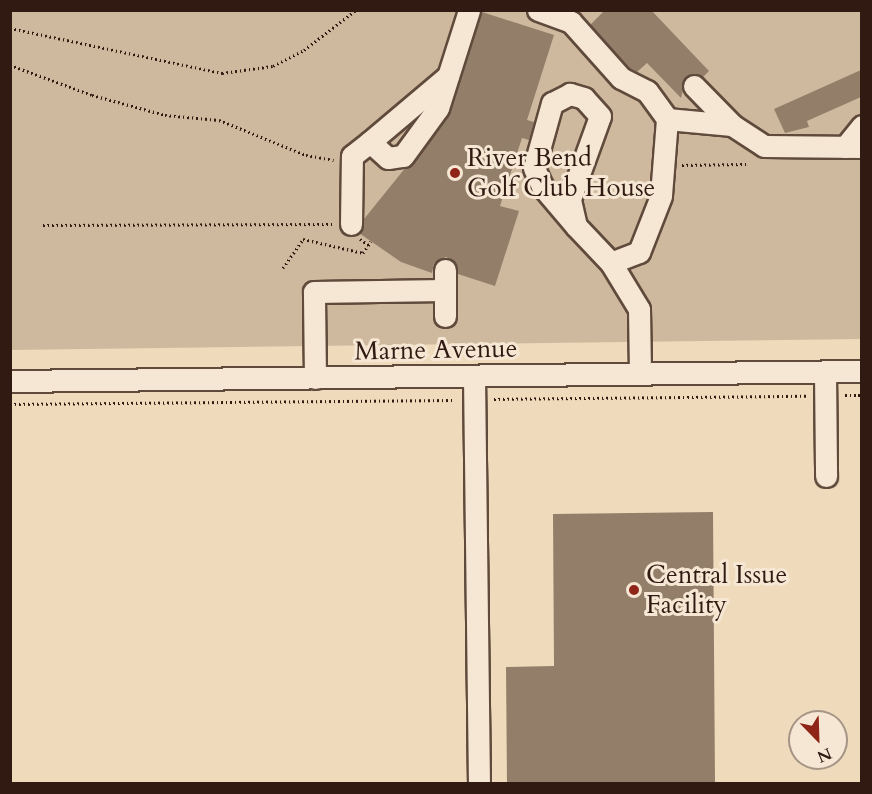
<!DOCTYPE html>
<html>
<head>
<meta charset="utf-8">
<style>
  body { margin:0 }
  #map { position:relative; width:872px; height:794px; overflow:hidden; background:#efdabb; font-family:Cardo,serif }
  div>[style] { position:absolute }
  [style*='--x'] { left:calc(var(--x)*1px); top:calc(var(--y)*1px); width:calc(var(--w)*1px); rotate:calc(var(--a)*1deg) }
  .green>* { inset:0; background:#cfb99e }
  .building>* { inset:0; background:#937e6a }
  .path>* { height:3px; margin-top:-1.5px; transform-origin:0; background:repeating-linear-gradient(90deg,#301a12 0 1.5px,transparent 0 4.5px) }
  .roads { filter:drop-shadow(2px 0 #604a3c) drop-shadow(-2px 0 #604a3c) drop-shadow(0 2px #604a3c) drop-shadow(0 -2px #604a3c) }
  .minor>* { height:21px; margin:-10.5px; padding:0 10.5px; transform-origin:10.5px; border-radius:10.5px; background:#f5e7d3 }
  .dots>* { width:16px; height:16px; translate:-50% -50%; box-sizing:border-box; border:3px solid #f5e7d3; border-radius:50% }
  span { translate:-50% -50%; white-space:nowrap; text-align:center; line-height:1.15; -webkit-text-stroke:6px #f5e7d3; paint-order:stroke }
  .poi-label { font-size:26px; color:#301a12 }
  .left { translate:0 -50%; text-align:left }
  .street-label { font-size:26px; color:#301a12 }
  .frame { position:absolute; inset:0; border:12px solid #301a12; pointer-events:none }
  .north { position:absolute; left:788px; top:710px; width:60px; height:60px; box-sizing:border-box; background:#f5e7d3; border:2px solid #a69586; border-radius:50%; rotate:157deg; font-size:16px; font-weight:700; line-height:24px; text-align:center; color:#301a12 }
  .north::after { content:''; display:block; margin:auto; width:21px; height:27px; background:#8f2418; clip-path:polygon(50% 0,100% 100%,50% 72%,0 100%) }
</style>
</head>
<body>
<div id="map">
  <div class="green">
    <i style="clip-path:polygon(10px 11px,861px 11px,861px 339px,11px 350px)"></i>
  </div>
  <div class="building">
    <i style="clip-path:polygon(605px 10px,651px 10px,709px 71px,703px 77px,686px 77px,681px 98px,647px 63px,637px 72px,629px 68px,590px 25px)"></i>
    <i style="clip-path:polygon(482px 12px,554px 35px,527px 120px,534px 122px,529px 140px,522px 138px,500px 206px,519px 211px,495px 286px,458px 274px,456px 263px,446px 257px,434px 263px,432px 273px,401px 262px,359px 233px,364px 219px,448px 115px)"></i>
    <i style="clip-path:polygon(861px 70px,861px 97px,807px 121px,809px 127px,785px 133px,774px 109px)"></i>
    <i style="clip-path:polygon(713px 512px,715px 783px,507px 783px,506px 667px,554px 666px,553px 514px)"></i>
  </div>
  <div class="path">
    <i style="--x:10;--y:28;--w:217;--a:12"></i>
    <i style="--x:222;--y:73;--w:51;--a:-7.8"></i>
    <i style="--x:273;--y:66;--w:35;--a:-27"></i>
    <i style="--x:304;--y:50;--w:66;--a:-37.6"></i>
    <i style="--x:10;--y:65;--w:87;--a:20.1"></i>
    <i style="--x:92;--y:95;--w:76;--a:15.3"></i>
    <i style="--x:165;--y:115;--w:54;--a:5.3"></i>
    <i style="--x:219;--y:120;--w:94;--a:21.9"></i>
    <i style="--x:306;--y:155;--w:28;--a:10"></i>
    <i style="--x:682;--y:165;--w:64;--a:-0.9"></i>
    <i style="--x:43;--y:225;--w:289;--a:-0.2"></i>
    <i style="--x:360;--y:239;--w:11;--a:34"></i>
    <i style="--x:283;--y:268;--w:35;--a:-55"></i>
    <i style="--x:303;--y:239;--w:62;--a:13.1"></i>
    <i style="--x:363;--y:253;--w:14;--a:-56"></i>
    <i style="--x:845;--y:395;--w:17;--a:0"></i>
    <i style="--x:494;--y:399;--w:312;--a:-0.6"></i>
    <i style="--x:10;--y:404;--w:445;--a:-0.5"></i>
  </div>
  <div class="roads">
    <div class="minor">
      <i style="--x:538;--y:10;--w:35;--a:20"></i>
      <i style="--x:571;--y:22;--w:75;--a:48.2"></i>
      <i style="--x:621;--y:78;--w:29;--a:27"></i>
      <i style="--x:647;--y:91;--w:34;--a:54"></i>
      <i style="--x:667;--y:119;--w:77;--a:94.5"></i>
      <i style="--x:661;--y:196;--w:60;--a:111.4"></i>
      <i style="--x:639;--y:252;--w:30;--a:159"></i>
      <i style="--x:448;--y:76;--w:102;--a:139.8"></i>
      <i style="--x:370;--y:142;--w:24;--a:42"></i>
      <i style="--x:388;--y:158;--w:15;--a:-8"></i>
      <i style="--x:403;--y:156;--w:59;--a:-53.9"></i>
      <i style="--x:438;--y:108;--w:103;--a:-72.4"></i>
      <i style="--x:694;--y:86;--w:54;--a:45.7"></i>
      <i style="--x:667;--y:119;--w:65;--a:5.3"></i>
      <i style="--x:732;--y:125;--w:38;--a:33"></i>
      <i style="--x:764;--y:146;--w:98;--a:0.6"></i>
      <i style="--x:845;--y:147;--w:27;--a:-51"></i>
      <i style="--x:351;--y:224;--w:68;--a:-89.2"></i>
      <i style="--x:352;--y:156;--w:23;--a:-38"></i>
      <i style="--x:576;--y:226;--w:28;--a:-103"></i>
      <i style="--x:570;--y:199;--w:88;--a:-70.1"></i>
      <i style="--x:600;--y:116;--w:24;--a:-132"></i>
      <i style="--x:584;--y:98;--w:15;--a:-164"></i>
      <i style="--x:570;--y:94;--w:20;--a:153"></i>
      <i style="--x:552;--y:103;--w:67;--a:105.5"></i>
      <i style="--x:534;--y:168;--w:20;--a:66"></i>
      <i style="--x:542;--y:186;--w:52;--a:49.6"></i>
      <i style="--x:576;--y:226;--w:51;--a:46.6"></i>
      <i style="--x:611;--y:263;--w:54;--a:58.7"></i>
      <i style="--x:639;--y:309;--w:65;--a:89.1"></i>
      <i style="--x:445;--y:270;--w:20;--a:90"></i>
      <i style="--x:825;--y:372;--w:104;--a:89.4"></i>
      <i style="--x:474;--y:376;--w:408;--a:89.3"></i>
      <i style="--x:315;--y:378;--w:86;--a:-90.7"></i>
      <i style="--x:314;--y:292;--w:131;--a:-0.9"></i>
      <i style="--x:445;--y:290;--w:26;--a:90"></i>
      <i style="--x:10;--y:381;--w:852;--a:-0.67"></i>
    </div>
  </div>
  <div class="dots">
    <i style="left:455px;top:173px;background:#8f2418"></i>
    <i style="left:634px;top:590px;background:#8f2418"></i>
  </div>
  <div class="poi-label">
    <span class="left" style="left:467px;top:173px">River Bend<br>Golf Club House</span>
    <span class="left" style="left:646px;top:590px">Central Issue<br>Facility</span>
  </div>
  <div class="street-label">
    <span style="left:436px;top:350px;rotate:-1deg">Marne Avenue</span>
  </div>
  <div class="frame"></div>
  <div class="north">N</div>
</div>
</body>
</html>
